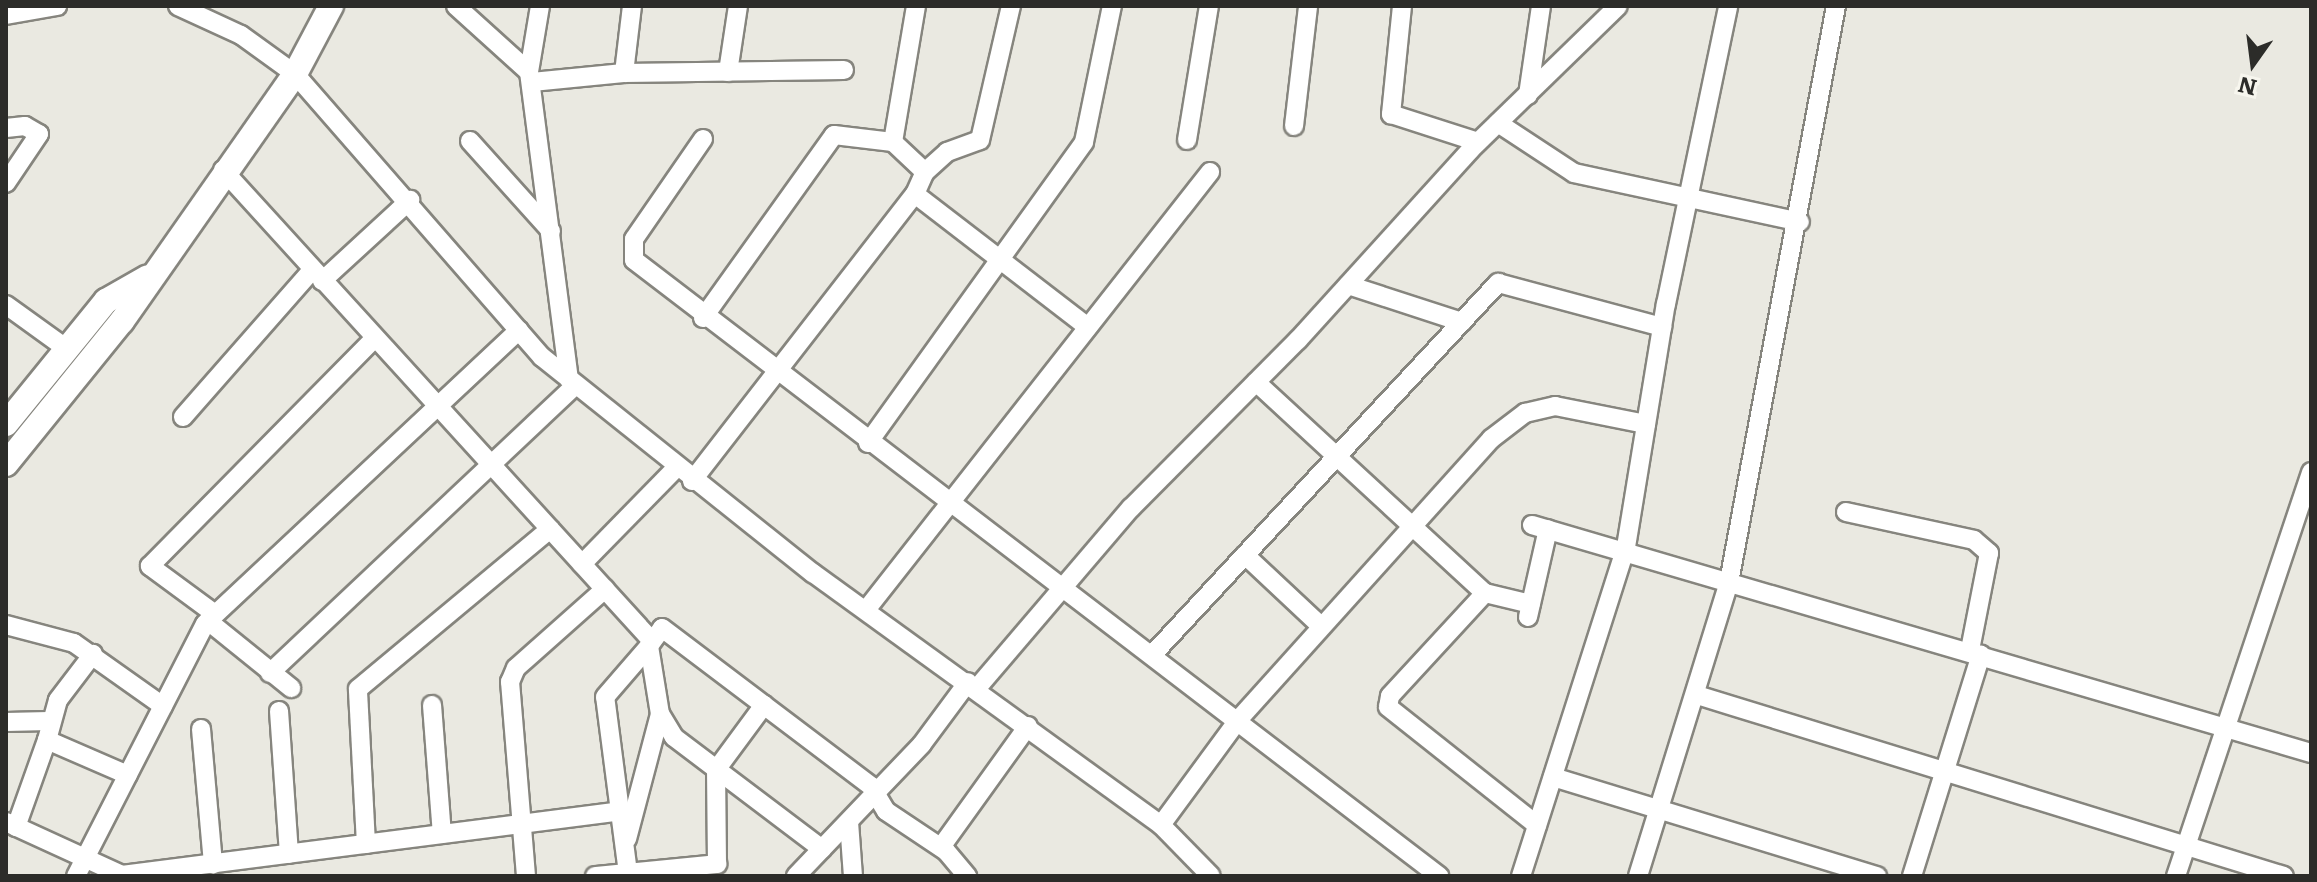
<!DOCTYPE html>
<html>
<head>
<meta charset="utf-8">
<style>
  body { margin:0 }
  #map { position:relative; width:2317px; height:882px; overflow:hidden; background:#eae9e1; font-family:Literata,serif }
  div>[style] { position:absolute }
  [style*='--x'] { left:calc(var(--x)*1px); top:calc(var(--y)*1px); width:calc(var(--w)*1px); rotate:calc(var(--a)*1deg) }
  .roads { filter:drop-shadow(2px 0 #86857e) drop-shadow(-2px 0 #86857e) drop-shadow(0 2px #86857e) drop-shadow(0 -2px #86857e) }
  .street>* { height:18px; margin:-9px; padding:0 9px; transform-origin:9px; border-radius:9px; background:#fff }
  .secondary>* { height:24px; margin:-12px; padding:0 12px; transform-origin:12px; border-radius:12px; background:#fff }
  span { translate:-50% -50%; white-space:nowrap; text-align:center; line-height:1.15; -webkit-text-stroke:6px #f7f6ee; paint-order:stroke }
  .frame { position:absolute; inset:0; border:8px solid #2c2c29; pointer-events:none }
  .north { position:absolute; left:2213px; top:24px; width:80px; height:80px; -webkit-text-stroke:6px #f7f6ee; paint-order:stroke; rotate:194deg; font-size:22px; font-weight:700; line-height:32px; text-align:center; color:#2c2c29 }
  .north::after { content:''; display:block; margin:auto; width:28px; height:36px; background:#2c2c29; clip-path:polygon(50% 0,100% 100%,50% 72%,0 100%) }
</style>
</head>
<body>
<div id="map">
  <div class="roads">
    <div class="street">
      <i style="--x:178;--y:6;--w:69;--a:24.7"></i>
      <i style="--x:241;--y:35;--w:67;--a:35.8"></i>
      <i style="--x:295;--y:74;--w:376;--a:48.9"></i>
      <i style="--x:542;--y:357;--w:347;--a:38.6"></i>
      <i style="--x:813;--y:573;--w:430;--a:35.9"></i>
      <i style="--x:1161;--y:825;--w:71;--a:45.6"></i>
      <i style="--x:456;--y:6;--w:98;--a:42.1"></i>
      <i style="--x:540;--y:6;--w:67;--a:99.5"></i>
      <i style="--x:529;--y:72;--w:310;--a:82.6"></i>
      <i style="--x:1402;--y:6;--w:109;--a:95.8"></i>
      <i style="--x:1391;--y:114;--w:91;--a:17.8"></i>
      <i style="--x:6;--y:15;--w:52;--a:-10"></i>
      <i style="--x:728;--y:72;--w:67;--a:-81.4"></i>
      <i style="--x:624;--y:73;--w:220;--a:-0.8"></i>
      <i style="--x:532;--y:82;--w:92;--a:-5.6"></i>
      <i style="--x:624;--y:73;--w:67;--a:-83.2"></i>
      <i style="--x:1528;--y:95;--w:90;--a:-81.7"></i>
      <i style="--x:1498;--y:123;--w:91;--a:33.3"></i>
      <i style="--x:1574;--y:173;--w:231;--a:12.2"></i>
      <i style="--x:1294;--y:126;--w:121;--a:-83.3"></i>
      <i style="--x:6;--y:128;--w:19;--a:-6"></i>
      <i style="--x:25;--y:126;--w:16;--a:30"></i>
      <i style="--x:39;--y:134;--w:59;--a:124"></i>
      <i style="--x:703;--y:139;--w:121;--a:124.6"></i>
      <i style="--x:634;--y:239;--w:21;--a:90"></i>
      <i style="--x:634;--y:260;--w:1014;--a:37.42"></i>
      <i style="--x:1187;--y:140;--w:136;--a:-80.7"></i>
      <i style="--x:470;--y:141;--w:121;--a:48"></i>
      <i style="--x:893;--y:142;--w:138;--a:-80.4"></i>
      <i style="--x:223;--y:170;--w:637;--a:47.67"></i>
      <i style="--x:915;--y:194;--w:218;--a:37.6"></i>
      <i style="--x:322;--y:281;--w:120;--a:-42.6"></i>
      <i style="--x:1348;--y:285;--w:120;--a:18"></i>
      <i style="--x:6;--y:305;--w:75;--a:35.8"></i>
      <i style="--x:703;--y:318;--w:225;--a:-54.4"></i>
      <i style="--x:834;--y:135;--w:59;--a:6.8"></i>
      <i style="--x:893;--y:142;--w:44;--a:43.2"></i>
      <i style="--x:925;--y:172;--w:30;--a:-42"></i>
      <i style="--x:947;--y:152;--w:35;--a:-20"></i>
      <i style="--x:980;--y:140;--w:138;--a:-77"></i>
      <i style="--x:1256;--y:382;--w:311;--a:42.7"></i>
      <i style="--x:1485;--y:593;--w:47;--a:13.4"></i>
      <i style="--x:183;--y:417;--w:196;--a:-48.7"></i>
      <i style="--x:868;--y:443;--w:370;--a:-54.3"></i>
      <i style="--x:1084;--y:142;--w:139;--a:-78.4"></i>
      <i style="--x:692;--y:481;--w:363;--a:-52.2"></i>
      <i style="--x:915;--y:194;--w:24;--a:-66"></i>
      <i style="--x:1846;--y:512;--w:131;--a:12.3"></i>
      <i style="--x:1974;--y:540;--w:20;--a:41"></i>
      <i style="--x:1989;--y:553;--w:99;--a:101.1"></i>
      <i style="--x:1532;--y:525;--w:812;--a:16.31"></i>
      <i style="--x:1245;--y:555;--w:104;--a:43.1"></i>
      <i style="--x:582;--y:564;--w:134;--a:-45.6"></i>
      <i style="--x:1485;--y:593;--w:140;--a:132.7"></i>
      <i style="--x:1390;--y:696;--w:11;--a:100"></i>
      <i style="--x:1388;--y:707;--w:190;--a:38.4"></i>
      <i style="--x:866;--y:610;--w:557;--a:-51.85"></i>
      <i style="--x:215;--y:614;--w:81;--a:-143.6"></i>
      <i style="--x:150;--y:566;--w:317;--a:-45.4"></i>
      <i style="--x:1528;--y:617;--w:90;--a:-77.2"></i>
      <i style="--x:208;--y:621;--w:107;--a:38.9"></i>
      <i style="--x:6;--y:625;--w:70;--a:14.8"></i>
      <i style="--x:74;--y:643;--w:109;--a:35.3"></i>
      <i style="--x:1153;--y:654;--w:507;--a:-47.08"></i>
      <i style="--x:1498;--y:283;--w:170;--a:15"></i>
      <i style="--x:270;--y:673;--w:420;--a:-43.3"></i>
      <i style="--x:977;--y:688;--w:237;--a:-49.5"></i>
      <i style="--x:1131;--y:508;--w:237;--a:-45.2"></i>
      <i style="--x:1298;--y:340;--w:256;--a:-47.8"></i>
      <i style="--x:1470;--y:150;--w:206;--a:-44.2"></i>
      <i style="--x:1697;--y:695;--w:614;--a:17.14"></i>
      <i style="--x:432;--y:705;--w:129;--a:85.6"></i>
      <i style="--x:279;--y:711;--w:143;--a:86"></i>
      <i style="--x:6;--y:722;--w:43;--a:-1.3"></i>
      <i style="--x:201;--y:729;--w:136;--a:84.9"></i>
      <i style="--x:47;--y:740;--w:41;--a:-74.6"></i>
      <i style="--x:58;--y:700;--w:58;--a:-52.7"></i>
      <i style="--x:1553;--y:777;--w:339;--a:17"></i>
      <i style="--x:6;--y:822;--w:128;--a:24.6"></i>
      <i style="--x:122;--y:875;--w:504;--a:-7.29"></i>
      <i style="--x:849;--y:822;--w:54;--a:85.8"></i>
      <i style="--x:1161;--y:825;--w:130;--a:-53.7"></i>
      <i style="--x:1238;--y:720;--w:378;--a:-48"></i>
      <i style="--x:1491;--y:439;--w:43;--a:-37.4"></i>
      <i style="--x:1525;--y:413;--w:31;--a:-13"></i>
      <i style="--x:1555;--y:406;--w:93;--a:11.2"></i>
      <i style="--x:16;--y:827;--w:92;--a:-70.4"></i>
      <i style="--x:47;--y:740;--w:88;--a:23.4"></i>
      <i style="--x:627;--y:839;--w:129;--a:-75.2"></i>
      <i style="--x:366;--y:844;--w:155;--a:-93"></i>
      <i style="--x:358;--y:689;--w:250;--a:-39.8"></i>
      <i style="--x:941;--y:847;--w:149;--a:-54.3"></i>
      <i style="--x:822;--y:849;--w:186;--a:-142.9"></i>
      <i style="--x:674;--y:737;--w:27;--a:-121"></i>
      <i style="--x:660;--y:714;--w:69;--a:-99.2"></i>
      <i style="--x:649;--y:646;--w:22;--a:-54"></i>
      <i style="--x:662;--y:628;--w:262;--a:37.1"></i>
      <i style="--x:871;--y:786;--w:29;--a:59"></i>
      <i style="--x:886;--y:811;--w:72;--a:33.7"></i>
      <i style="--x:946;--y:851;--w:33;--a:50"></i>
      <i style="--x:628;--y:873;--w:177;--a:-97.4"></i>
      <i style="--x:605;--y:697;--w:67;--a:-49.2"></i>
      <i style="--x:76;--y:876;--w:283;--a:-62.9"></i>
      <i style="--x:205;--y:624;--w:430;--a:-43.1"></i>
      <i style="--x:526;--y:876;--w:195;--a:-94.7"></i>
      <i style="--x:510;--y:682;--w:15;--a:-67"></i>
      <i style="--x:516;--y:668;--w:119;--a:-41.6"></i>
      <i style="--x:595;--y:876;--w:123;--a:-5.6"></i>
      <i style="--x:717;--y:864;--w:94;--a:-90.6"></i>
      <i style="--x:716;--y:770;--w:81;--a:-53.6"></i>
      <i style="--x:796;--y:876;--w:182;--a:-46.3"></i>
      <i style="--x:922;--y:744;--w:77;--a:-53.4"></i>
      <i style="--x:1521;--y:876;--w:345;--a:-72.3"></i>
      <i style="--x:1626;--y:547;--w:246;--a:-80.7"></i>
      <i style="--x:1666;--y:304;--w:304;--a:-78.2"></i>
      <i style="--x:1638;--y:876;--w:308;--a:-72.8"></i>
      <i style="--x:1729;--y:582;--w:586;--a:-79.48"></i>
      <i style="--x:1912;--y:876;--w:232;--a:-72.7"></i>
      <i style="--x:2176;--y:876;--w:426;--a:-71.5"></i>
    </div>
    <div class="secondary">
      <i style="--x:6;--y:424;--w:159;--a:-50.9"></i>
      <i style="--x:106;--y:301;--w:48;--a:-29.7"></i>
      <i style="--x:6;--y:464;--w:184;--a:-51"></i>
      <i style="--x:122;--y:321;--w:302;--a:-55"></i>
      <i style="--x:295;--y:74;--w:77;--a:-62.1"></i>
    </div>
  </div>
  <div class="frame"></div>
  <div class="north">N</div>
</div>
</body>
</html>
